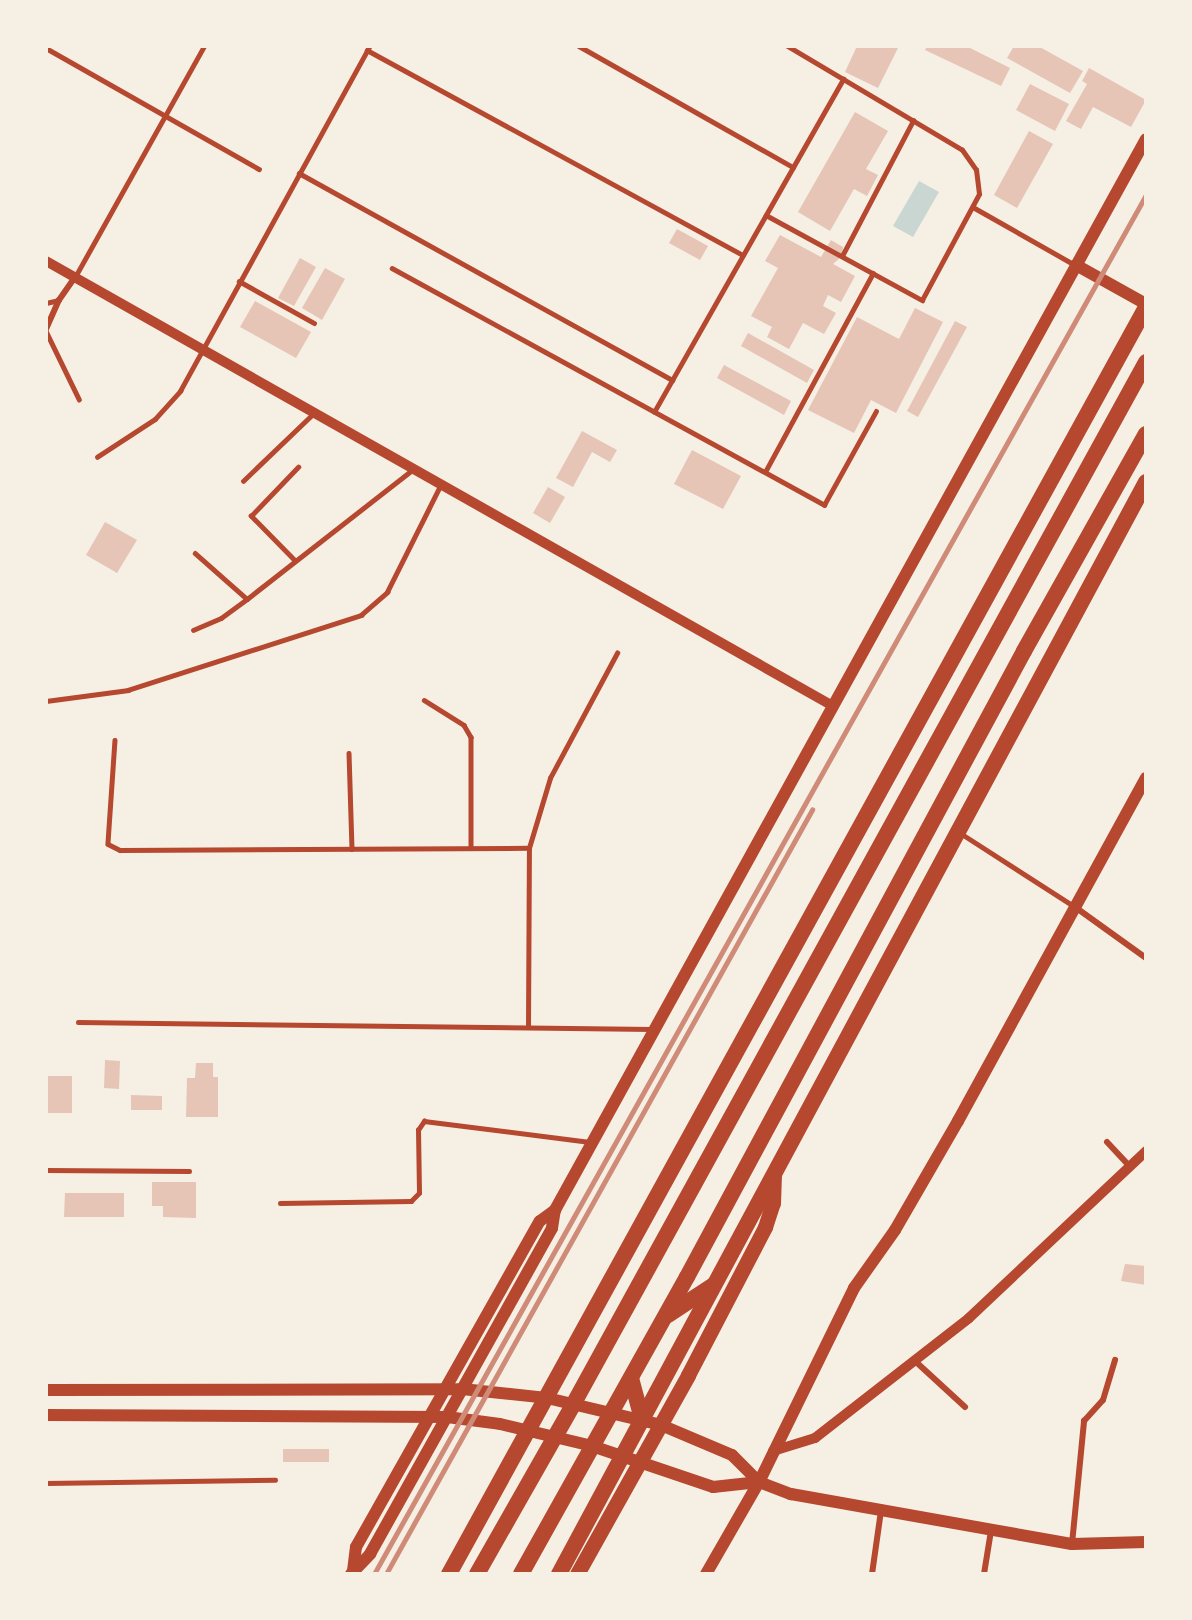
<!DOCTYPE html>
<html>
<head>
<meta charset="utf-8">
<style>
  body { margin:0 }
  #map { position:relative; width:1192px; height:1620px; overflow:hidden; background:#f6efe4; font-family:Mulish,sans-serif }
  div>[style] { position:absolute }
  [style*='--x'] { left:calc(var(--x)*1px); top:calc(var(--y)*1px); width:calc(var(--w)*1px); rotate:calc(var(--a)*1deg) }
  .water>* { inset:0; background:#c9d6d2 }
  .building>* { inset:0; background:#e6c5b7 }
  .service>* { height:4.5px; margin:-2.25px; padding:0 2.25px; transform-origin:2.25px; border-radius:2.25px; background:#b5482f }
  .pedestrian>* { height:5px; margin:-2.5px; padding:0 2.5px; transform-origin:2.5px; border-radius:2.5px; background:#b5482f }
  .minor>* { height:6px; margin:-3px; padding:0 3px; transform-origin:3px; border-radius:3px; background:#b5482f }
  .tertiary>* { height:10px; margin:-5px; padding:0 5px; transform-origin:5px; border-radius:5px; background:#b5482f }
  .secondary>* { height:12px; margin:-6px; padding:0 6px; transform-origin:6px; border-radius:6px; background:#b5482f }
  .primary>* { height:15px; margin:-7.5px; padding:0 7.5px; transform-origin:7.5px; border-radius:7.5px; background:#b5482f }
  .trunk>* { height:16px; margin:-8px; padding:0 8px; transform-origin:8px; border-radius:8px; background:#b5482f }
  .rail>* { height:4.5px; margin:-2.25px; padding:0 2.25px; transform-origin:2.25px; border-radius:2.25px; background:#cf8b77 }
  span { translate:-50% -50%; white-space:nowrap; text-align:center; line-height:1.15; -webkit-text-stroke:6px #f6efe4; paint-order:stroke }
  .frame { position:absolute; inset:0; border:48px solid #f6efe4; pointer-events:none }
</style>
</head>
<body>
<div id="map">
  <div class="water">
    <i style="clip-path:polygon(919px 181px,939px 192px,913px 237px,893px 226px)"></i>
  </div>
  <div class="building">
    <i style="clip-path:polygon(857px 46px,899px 46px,878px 88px,845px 72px)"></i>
    <i style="clip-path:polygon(927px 46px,966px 46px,1010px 68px,1001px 86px,925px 50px)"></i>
    <i style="clip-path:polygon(1014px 46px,1038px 46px,1083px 71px,1070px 93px,1007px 58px)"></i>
    <i style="clip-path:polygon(1089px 68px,1146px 100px,1131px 127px,1093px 107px,1081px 129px,1066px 121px,1087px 84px,1082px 81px)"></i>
    <i style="clip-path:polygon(1030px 84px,1069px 104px,1055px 131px,1016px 110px)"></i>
    <i style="clip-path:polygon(855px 112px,888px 131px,866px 169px,878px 175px,867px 196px,854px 189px,830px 231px,798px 212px)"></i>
    <i style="clip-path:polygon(1029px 131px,1053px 144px,1017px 208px,994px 195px)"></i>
    <i style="clip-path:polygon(677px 229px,708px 246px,700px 260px,669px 243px)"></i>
    <i style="clip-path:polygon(780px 235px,821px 257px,831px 240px,843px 247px,842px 256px,833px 264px,855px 276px,841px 302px,828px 295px,823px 306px,836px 313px,824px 334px,803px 323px,789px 349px,767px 337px,772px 327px,751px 316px,778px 268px,765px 261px)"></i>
    <i style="clip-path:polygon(300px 258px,316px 267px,294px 306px,278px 298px)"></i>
    <i style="clip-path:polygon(325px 268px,345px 279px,322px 320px,302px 308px)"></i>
    <i style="clip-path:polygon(255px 301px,311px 332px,296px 358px,240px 327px)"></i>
    <i style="clip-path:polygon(915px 308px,943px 322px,896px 413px,871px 400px,854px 433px,808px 410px,857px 317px,899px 339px)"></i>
    <i style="clip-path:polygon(955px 321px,967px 327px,918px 417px,907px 411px)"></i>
    <i style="clip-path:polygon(748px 333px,814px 370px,807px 383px,741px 346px)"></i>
    <i style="clip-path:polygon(724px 365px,791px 401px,784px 415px,717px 378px)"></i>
    <i style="clip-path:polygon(582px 431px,617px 450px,610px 462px,592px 452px,573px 487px,556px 478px)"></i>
    <i style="clip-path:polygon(692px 450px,741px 476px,723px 509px,674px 484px)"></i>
    <i style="clip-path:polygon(548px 487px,565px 497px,550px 523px,533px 513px)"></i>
    <i style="clip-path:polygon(105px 522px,137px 540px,117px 573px,86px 555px)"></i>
    <i style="clip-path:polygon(105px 1060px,120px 1061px,119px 1089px,104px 1088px)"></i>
    <i style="clip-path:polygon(196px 1063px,213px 1063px,213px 1077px,218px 1077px,218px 1117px,186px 1117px,187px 1078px,195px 1078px)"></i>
    <i style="clip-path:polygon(46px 1076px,72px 1076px,72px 1113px,46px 1113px)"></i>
    <i style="clip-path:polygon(131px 1095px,162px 1096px,162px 1110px,131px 1110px)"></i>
    <i style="clip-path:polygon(152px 1182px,196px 1182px,196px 1218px,163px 1217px,163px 1206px,152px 1206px)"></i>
    <i style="clip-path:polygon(65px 1193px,124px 1193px,124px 1217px,64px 1217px)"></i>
    <i style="clip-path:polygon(1125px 1264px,1146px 1266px,1146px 1285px,1121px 1281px)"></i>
    <i style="clip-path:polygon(283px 1449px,329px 1449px,329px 1462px,283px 1462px)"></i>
  </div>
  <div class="service">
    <i style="--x:579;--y:46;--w:246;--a:29.5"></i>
    <i style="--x:46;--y:48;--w:245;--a:29.6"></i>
    <i style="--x:367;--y:50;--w:428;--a:28.6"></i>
    <i style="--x:299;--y:173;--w:427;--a:29"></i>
    <i style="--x:973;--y:207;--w:117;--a:29.6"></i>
    <i style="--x:766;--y:215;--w:178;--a:28.6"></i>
    <i style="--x:922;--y:300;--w:120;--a:-61.7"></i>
    <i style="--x:979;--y:194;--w:24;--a:-97"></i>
    <i style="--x:976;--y:170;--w:24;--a:-125"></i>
    <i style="--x:962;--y:150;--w:204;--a:-149.3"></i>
    <i style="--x:842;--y:256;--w:153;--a:-62.3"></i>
    <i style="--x:392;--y:268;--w:493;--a:28.7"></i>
    <i style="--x:824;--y:505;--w:107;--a:-61"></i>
    <i style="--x:75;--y:277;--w:265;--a:-60.8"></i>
    <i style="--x:239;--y:281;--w:86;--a:29.2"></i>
    <i style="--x:46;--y:303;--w:13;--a:-13"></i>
    <i style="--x:46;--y:331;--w:76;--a:64.1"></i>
    <i style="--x:654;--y:412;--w:383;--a:-60.4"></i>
    <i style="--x:97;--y:457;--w:69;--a:-33.2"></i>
    <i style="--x:155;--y:419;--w:38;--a:-48"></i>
    <i style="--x:180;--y:391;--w:394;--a:-61.2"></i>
    <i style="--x:765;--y:472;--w:226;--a:-61.5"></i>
    <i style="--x:243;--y:481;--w:98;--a:-43.8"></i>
    <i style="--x:195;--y:553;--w:69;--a:41.5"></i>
    <i style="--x:295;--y:561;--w:63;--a:-134.4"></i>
    <i style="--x:251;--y:516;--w:68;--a:-46.2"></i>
    <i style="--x:193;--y:630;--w:30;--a:-23"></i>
    <i style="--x:221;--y:618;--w:32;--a:-36"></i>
    <i style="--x:247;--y:599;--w:209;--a:-38"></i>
    <i style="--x:424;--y:700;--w:47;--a:32"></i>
    <i style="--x:464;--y:725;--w:14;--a:60"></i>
    <i style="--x:471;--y:737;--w:111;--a:90"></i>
    <i style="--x:46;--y:701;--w:83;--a:-7.6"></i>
    <i style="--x:128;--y:690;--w:245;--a:-17.8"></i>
    <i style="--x:361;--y:615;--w:35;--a:-41"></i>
    <i style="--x:387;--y:592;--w:121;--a:-63.4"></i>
    <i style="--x:115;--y:740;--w:104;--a:93.9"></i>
    <i style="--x:108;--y:844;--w:13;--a:27"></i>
    <i style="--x:120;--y:850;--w:409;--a:-0.3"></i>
    <i style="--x:349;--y:753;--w:96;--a:88.2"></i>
    <i style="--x:78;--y:1022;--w:574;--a:0.7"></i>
    <i style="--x:528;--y:1027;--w:179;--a:-89.7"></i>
    <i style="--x:529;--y:848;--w:73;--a:-73.3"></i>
    <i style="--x:550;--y:778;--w:142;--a:-61.8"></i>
    <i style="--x:46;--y:1170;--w:143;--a:0.4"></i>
    <i style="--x:280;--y:1203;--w:131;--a:-0.9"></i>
    <i style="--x:411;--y:1201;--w:11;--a:-45"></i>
    <i style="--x:419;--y:1193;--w:63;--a:-90.9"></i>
    <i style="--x:418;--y:1130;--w:11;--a:-56"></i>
    <i style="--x:424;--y:1121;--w:167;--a:7.2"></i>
    <i style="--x:46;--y:1483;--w:229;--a:-0.8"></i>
  </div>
  <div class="pedestrian">
    <i style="--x:960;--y:833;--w:137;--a:32.8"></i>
  </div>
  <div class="minor">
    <i style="--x:46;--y:329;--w:32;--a:-66"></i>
    <i style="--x:59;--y:300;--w:28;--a:-55"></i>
    <i style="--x:1075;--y:907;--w:87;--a:35.7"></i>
    <i style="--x:1107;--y:1142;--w:33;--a:47"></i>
    <i style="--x:915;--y:1361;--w:68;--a:42.6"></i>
    <i style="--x:1072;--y:1544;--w:124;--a:-84.4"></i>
    <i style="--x:1084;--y:1421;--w:28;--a:-48"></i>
    <i style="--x:1103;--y:1400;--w:42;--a:-73.3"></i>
    <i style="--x:872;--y:1574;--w:64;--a:-81.9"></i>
    <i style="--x:984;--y:1574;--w:44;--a:-80.8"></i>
  </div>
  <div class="tertiary">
    <i style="--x:46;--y:261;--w:904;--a:29.49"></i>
    <i style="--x:773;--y:1451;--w:44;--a:-17.2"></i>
    <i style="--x:815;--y:1438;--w:195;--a:-37.9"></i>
    <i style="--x:969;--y:1318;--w:243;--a:-43.3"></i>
  </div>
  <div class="secondary">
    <i style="--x:1076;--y:265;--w:80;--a:29.1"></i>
    <i style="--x:46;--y:1390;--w:416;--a:-0.1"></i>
    <i style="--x:462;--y:1389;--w:85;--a:6"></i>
    <i style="--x:547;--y:1398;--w:117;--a:13.3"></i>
    <i style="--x:661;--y:1425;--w:77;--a:22.9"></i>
    <i style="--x:732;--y:1455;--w:38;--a:45"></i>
    <i style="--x:759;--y:1482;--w:34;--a:21"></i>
    <i style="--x:791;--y:1494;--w:285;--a:10.1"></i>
    <i style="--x:1072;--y:1544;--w:74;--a:-1.5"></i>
    <i style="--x:46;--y:1415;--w:401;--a:0.3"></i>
    <i style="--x:447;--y:1417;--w:53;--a:7.5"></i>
    <i style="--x:500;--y:1424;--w:95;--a:13.4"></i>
    <i style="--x:592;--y:1446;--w:128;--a:18.7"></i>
    <i style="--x:713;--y:1487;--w:46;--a:-6.2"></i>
    <i style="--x:353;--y:1571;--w:24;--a:-83"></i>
    <i style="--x:356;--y:1547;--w:374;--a:-60.6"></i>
    <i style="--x:540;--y:1221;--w:19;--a:-36"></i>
    <i style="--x:351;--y:1574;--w:28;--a:-46"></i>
    <i style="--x:370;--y:1554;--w:373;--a:-60.8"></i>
    <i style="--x:552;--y:1228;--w:18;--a:-81"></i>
    <i style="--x:555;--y:1210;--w:1223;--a:-61.11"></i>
    <i style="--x:706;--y:1574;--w:106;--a:-60.1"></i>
    <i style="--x:759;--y:1482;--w:216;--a:-63.9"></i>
    <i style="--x:854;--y:1288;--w:71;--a:-54.7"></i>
    <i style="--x:895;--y:1230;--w:126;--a:-60"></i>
    <i style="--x:958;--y:1121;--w:391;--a:-61.3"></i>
  </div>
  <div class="primary">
    <i style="--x:577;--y:1574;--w:228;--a:-60.8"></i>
    <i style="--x:688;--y:1375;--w:167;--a:-62.5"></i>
    <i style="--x:765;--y:1227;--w:25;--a:-72"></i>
    <i style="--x:773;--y:1203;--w:28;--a:-88"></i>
  </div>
  <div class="trunk">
    <i style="--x:668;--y:1315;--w:53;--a:-33.4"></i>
    <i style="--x:631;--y:1378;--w:42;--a:75"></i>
    <i style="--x:449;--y:1574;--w:1446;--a:-61.18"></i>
    <i style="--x:477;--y:1574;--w:197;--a:-60.4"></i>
    <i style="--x:574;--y:1403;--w:1188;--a:-61.21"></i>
    <i style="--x:521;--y:1574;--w:340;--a:-60.8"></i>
    <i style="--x:687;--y:1277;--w:711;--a:-61.7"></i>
    <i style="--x:1024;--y:651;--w:249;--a:-60.7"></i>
    <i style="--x:559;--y:1574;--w:1240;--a:-61.74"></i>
  </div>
  <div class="rail">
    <i style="--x:374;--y:1574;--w:1580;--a:-60.76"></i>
    <i style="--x:386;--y:1574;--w:875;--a:-60.86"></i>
  </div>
  <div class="frame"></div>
</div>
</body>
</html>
